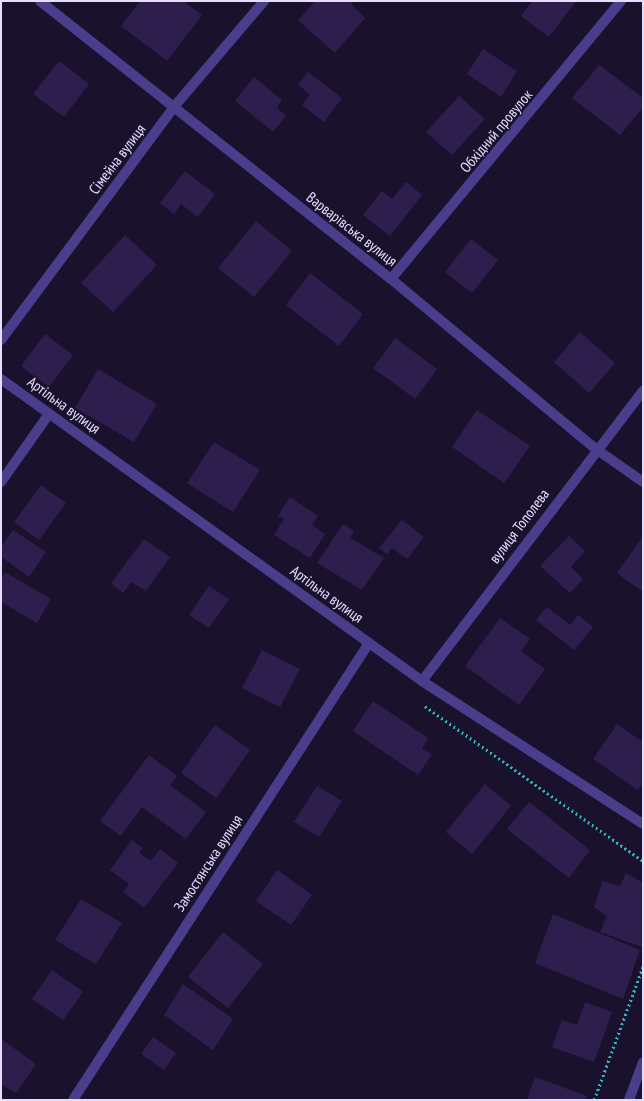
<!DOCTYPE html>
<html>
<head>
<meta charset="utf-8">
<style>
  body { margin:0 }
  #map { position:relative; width:644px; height:1101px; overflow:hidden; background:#1a122d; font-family:"PT Sans Narrow",sans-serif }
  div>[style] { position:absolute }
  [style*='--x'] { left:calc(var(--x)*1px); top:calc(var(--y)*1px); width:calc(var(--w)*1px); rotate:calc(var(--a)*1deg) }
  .building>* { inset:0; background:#2d1e4e }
  .path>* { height:2.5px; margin-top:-1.25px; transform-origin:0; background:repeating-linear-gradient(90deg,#32b7bf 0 2px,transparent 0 5px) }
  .minor>* { height:10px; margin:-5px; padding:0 5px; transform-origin:5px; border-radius:5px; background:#4a3d8c }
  span { translate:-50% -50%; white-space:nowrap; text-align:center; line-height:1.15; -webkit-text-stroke:3px #1a122d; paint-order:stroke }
  .street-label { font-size:15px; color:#e6deff }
  .frame { position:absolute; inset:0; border:2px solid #e6deff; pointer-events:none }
</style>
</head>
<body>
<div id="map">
  <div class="building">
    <i style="clip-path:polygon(140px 1px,183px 1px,202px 15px,167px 61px,121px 26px)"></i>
    <i style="clip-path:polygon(315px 1px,353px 1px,351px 4px,365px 18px,335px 53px,298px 20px)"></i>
    <i style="clip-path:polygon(532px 1px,576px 1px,549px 37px,521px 16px)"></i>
    <i style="clip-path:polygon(483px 49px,517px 71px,501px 97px,467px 74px)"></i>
    <i style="clip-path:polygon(59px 61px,89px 84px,64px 117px,33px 94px)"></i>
    <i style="clip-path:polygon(599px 65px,643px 98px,643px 107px,620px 135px,572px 98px)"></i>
    <i style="clip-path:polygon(308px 72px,342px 98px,324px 122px,302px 105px,310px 94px,298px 85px)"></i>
    <i style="clip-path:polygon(254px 77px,282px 100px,277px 108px,286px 116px,273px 132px,235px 101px)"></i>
    <i style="clip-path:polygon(459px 96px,485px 119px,452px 155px,426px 132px)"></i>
    <i style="clip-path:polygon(185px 171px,215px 194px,198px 217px,181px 204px,174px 214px,160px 203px)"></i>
    <i style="clip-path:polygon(406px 182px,422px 195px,390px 236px,363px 215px,382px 191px,392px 199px)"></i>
    <i style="clip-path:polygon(256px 221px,292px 251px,254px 297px,218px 268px)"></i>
    <i style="clip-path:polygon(125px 235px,157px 265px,113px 312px,81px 283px)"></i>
    <i style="clip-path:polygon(471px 239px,498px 260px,472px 293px,445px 272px)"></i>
    <i style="clip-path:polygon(310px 273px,363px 314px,339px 346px,286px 305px)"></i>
    <i style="clip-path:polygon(580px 332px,615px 363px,589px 393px,554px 362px)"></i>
    <i style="clip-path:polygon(45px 334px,73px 355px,49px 387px,21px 366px)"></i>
    <i style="clip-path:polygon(395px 338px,437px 369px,415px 399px,373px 368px)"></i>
    <i style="clip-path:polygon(98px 369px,157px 404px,134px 442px,75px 408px)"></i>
    <i style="clip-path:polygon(477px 410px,530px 446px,504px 483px,452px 447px)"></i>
    <i style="clip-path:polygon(214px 442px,260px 470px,233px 512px,187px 483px)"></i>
    <i style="clip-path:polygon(41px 485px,66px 503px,39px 540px,14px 522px)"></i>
    <i style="clip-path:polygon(290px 497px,318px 516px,312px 525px,325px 534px,310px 558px,274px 535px,284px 519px,278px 516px)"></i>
    <i style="clip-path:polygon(402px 520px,424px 537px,407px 559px,392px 548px,387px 554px,379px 548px)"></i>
    <i style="clip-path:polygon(343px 524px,354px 531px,350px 538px,384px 558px,362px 590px,317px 563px)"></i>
    <i style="clip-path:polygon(13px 530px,46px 552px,29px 577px,1px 557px,1px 547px)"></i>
    <i style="clip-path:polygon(569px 536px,585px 551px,571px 567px,583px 579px,570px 593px,540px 566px)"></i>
    <i style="clip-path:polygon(643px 536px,643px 592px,617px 573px)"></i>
    <i style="clip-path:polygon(144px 539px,170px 557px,146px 591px,131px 582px,123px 593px,111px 583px)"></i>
    <i style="clip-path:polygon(5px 572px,51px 599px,37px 623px,1px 602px,1px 579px)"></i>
    <i style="clip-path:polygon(209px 586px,229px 599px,209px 628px,189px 615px)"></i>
    <i style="clip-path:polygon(547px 607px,570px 625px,578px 615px,593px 627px,574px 650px,536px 620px)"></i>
    <i style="clip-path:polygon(500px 618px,530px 639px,521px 651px,545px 669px,519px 705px,465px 666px)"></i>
    <i style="clip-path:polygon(262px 650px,300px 669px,280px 707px,242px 688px)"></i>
    <i style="clip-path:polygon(373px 701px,428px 738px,422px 748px,432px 754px,418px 775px,353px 731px)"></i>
    <i style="clip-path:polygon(617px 724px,643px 742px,643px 782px,638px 790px,593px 759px)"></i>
    <i style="clip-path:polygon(215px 725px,250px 750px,216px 798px,181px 773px)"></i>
    <i style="clip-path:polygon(149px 755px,177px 776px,170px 785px,206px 812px,186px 839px,142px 807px,121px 836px,100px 821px)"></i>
    <i style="clip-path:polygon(485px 784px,511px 806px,472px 854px,446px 832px)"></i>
    <i style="clip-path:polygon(317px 786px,342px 801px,319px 837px,294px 822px)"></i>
    <i style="clip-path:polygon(529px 802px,590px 850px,569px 878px,507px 829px)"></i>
    <i style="clip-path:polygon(132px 840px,143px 848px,139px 853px,151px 861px,160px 849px,178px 863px,144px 908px,123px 892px,129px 884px,110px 870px)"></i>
    <i style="clip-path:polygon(277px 870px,312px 895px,291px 925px,256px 901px)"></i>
    <i style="clip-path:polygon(626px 873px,643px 883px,642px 947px,600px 932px,607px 916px,594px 907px,603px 881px,620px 886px)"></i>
    <i style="clip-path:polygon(81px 899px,122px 923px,96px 964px,55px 940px)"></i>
    <i style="clip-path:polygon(553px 914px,640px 950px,623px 999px,535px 963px)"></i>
    <i style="clip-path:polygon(223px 932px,263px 964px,228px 1008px,188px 977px)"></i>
    <i style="clip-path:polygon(52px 970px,83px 992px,63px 1020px,32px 999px)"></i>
    <i style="clip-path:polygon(183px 984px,233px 1019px,213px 1050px,164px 1015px)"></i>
    <i style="clip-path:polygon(585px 1002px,612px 1012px,594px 1062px,552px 1047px,562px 1020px,577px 1025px)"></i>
    <i style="clip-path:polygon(153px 1037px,176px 1053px,164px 1070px,141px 1054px)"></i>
    <i style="clip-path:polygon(1px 1039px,36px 1064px,16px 1093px,1px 1084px)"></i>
    <i style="clip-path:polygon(535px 1077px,587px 1096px,586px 1100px,527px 1100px)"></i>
  </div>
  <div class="path">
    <i style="--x:425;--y:706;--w:267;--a:35.4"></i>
    <i style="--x:594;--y:1100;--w:143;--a:-69.9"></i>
  </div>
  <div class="minor">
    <i style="--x:40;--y:1;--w:448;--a:38.4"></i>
    <i style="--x:391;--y:279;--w:266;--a:39.7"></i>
    <i style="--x:596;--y:449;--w:57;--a:35.1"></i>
    <i style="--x:391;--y:279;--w:361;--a:-50.4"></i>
    <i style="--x:1;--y:340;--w:289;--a:-53.4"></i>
    <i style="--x:173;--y:108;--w:140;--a:-49.6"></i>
    <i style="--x:1;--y:379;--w:518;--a:35.65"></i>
    <i style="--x:422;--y:681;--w:263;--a:32.9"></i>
    <i style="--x:1;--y:482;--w:83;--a:-54.8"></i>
    <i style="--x:422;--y:681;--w:365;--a:-52.7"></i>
    <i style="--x:73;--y:1100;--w:544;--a:-57.07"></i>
    <i style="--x:629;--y:1100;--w:40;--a:-69.8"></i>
  </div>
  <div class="street-label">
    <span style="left:496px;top:131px;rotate:-50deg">Обхідний провулок</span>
    <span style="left:117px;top:159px;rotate:-53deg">Сімейна вулиця</span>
    <span style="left:352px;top:229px;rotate:38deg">Варварівська вулиця</span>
    <span style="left:64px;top:405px;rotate:36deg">Артільна вулиця</span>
    <span style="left:519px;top:526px;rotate:-53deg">вулиця Тополева</span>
    <span style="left:327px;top:594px;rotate:36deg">Артільна вулиця</span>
    <span style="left:208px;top:863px;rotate:-57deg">Замостянська вулиця</span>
  </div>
  <div class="frame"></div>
</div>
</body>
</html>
